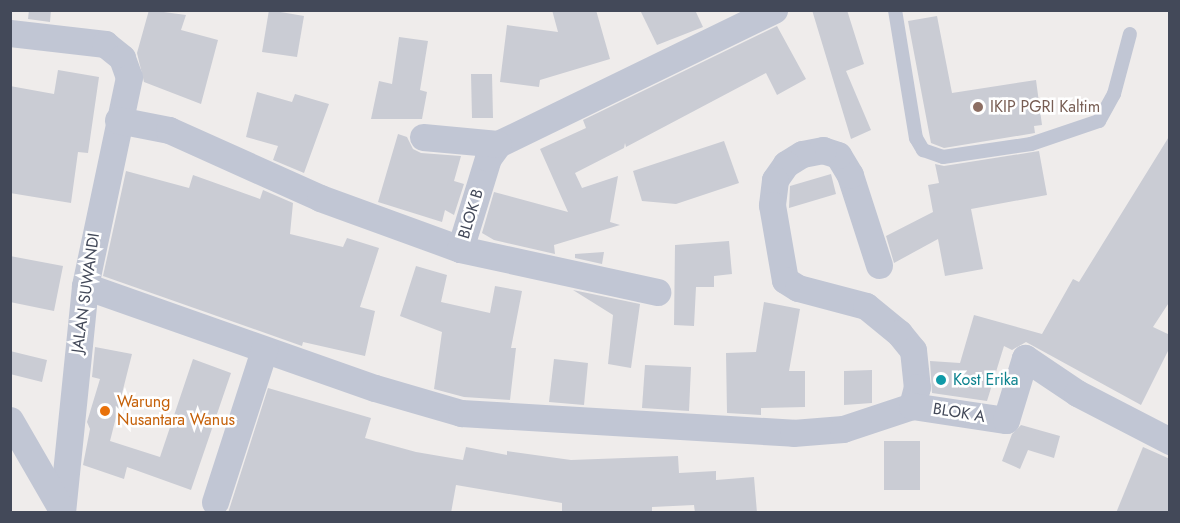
<!DOCTYPE html>
<html>
<head>
<meta charset="utf-8">
<style>
  body { margin:0 }
  #map { position:relative; width:1180px; height:523px; overflow:hidden; background:#efeceb; font-family:Jost,sans-serif }
  div>[style] { position:absolute }
  [style*='--x'] { left:calc(var(--x)*1px); top:calc(var(--y)*1px); width:calc(var(--w)*1px); rotate:calc(var(--a)*1deg) }
  .building>* { inset:0; background:#caccd4 }
  .service>* { height:14px; margin:-7px; padding:0 7px; transform-origin:7px; border-radius:7px; background:#c1c6d4 }
  .minor>* { height:27px; margin:-13.5px; padding:0 13.5px; transform-origin:13.5px; border-radius:13.5px; background:#c1c6d4 }
  .dots>* { width:16px; height:16px; translate:-50% -50%; box-sizing:border-box; border:3px solid #fff; border-radius:50% }
  span { translate:-50% -50%; white-space:nowrap; text-align:center; line-height:1.15; -webkit-text-stroke:5px #fff; paint-order:stroke }
  .education-label { font-size:16px; color:#785e54 }
  .left { translate:0 -50%; text-align:left }
  .street-label { font-size:16px; color:#434959 }
  .culture-label { font-size:16px; color:#0d838f }
  .food-label { font-size:16px; color:#c56008 }
  .frame { position:absolute; inset:0; border:12px solid #434959; pointer-events:none }
</style>
</head>
<body>
<div id="map">
  <div class="building">
    <i style="clip-path:polygon(29px 10px,51px 10px,50px 22px,28px 19px)"></i>
    <i style="clip-path:polygon(149px 10px,186px 15px,181px 30px,218px 40px,201px 104px,144px 82px,137px 53px)"></i>
    <i style="clip-path:polygon(269px 10px,304px 16px,297px 57px,262px 52px)"></i>
    <i style="clip-path:polygon(552px 10px,596px 10px,610px 59px,540px 80px,539px 87px,500px 82px,507px 25px,558px 32px)"></i>
    <i style="clip-path:polygon(640px 10px,695px 10px,703px 27px,657px 45px)"></i>
    <i style="clip-path:polygon(812px 10px,847px 10px,864px 64px,846px 71px,871px 130px,851px 139px)"></i>
    <i style="clip-path:polygon(937px 16px,952px 93px,1036px 80px,1042px 125px,1034px 126px,1035px 133px,944px 148px,931px 143px,908px 21px)"></i>
    <i style="clip-path:polygon(777px 26px,806px 79px,777px 95px,766px 73px,626px 147px,625px 143px,624px 148px,575px 173px,582px 188px,618px 176px,610px 222px,620px 225px,554px 245px,555px 254px,494px 240px,482px 233px,494px 192px,568px 212px,540px 149px,586px 128px,583px 120px)"></i>
    <i style="clip-path:polygon(399px 37px,428px 41px,420px 90px,427px 92px,422px 119px,371px 119px,379px 81px,392px 84px)"></i>
    <i style="clip-path:polygon(58px 70px,99px 77px,88px 153px,78px 152px,71px 203px,10px 193px,10px 86px,54px 94px)"></i>
    <i style="clip-path:polygon(471px 74px,492px 74px,493px 118px,472px 118px)"></i>
    <i style="clip-path:polygon(257px 92px,292px 102px,295px 94px,329px 104px,304px 173px,273px 160px,278px 146px,246px 137px)"></i>
    <i style="clip-path:polygon(398px 134px,407px 137px,413px 149px,421px 153px,461px 156px,454px 181px,464px 184px,454px 215px,445px 210px,442px 222px,378px 202px)"></i>
    <i style="clip-path:polygon(1170px 135px,1170px 301px,1153px 327px,1170px 335px,1170px 347px,1141px 405px,1026px 342px,1012px 350px,1004px 346px,987px 401px,932px 393px,930px 361px,960px 363px,974px 315px,1042px 334px,1073px 279px,1079px 282px)"></i>
    <i style="clip-path:polygon(724px 141px,739px 183px,676px 204px,642px 201px,633px 171px)"></i>
    <i style="clip-path:polygon(1039px 151px,1047px 195px,971px 209px,983px 269px,945px 276px,938px 239px,894px 263px,886px 236px,933px 212px,928px 185px,939px 183px,935px 164px,944px 166px)"></i>
    <i style="clip-path:polygon(126px 171px,189px 188px,193px 175px,260px 199px,263px 190px,293px 203px,290px 234px,343px 247px,347px 238px,379px 248px,360px 307px,375px 311px,365px 356px,303px 342px,302px 346px,103px 276px)"></i>
    <i style="clip-path:polygon(831px 174px,836px 194px,789px 208px,790px 186px)"></i>
    <i style="clip-path:polygon(729px 241px,732px 274px,714px 276px,714px 287px,696px 287px,694px 326px,674px 325px,675px 245px)"></i>
    <i style="clip-path:polygon(604px 252px,602px 264px,575px 258px,575px 254px)"></i>
    <i style="clip-path:polygon(10px 256px,63px 266px,54px 311px,10px 302px)"></i>
    <i style="clip-path:polygon(416px 266px,447px 275px,441px 302px,490px 313px,495px 286px,522px 291px,511px 348px,516px 348px,510px 400px,464px 397px,434px 389px,442px 332px,400px 316px)"></i>
    <i style="clip-path:polygon(573px 290px,640px 304px,631px 368px,608px 364px,613px 315px)"></i>
    <i style="clip-path:polygon(764px 302px,800px 309px,789px 371px,805px 371px,805px 407px,761px 408px,761px 415px,727px 413px,726px 353px,756px 352px)"></i>
    <i style="clip-path:polygon(95px 347px,132px 354px,110px 441px,160px 457px,193px 359px,231px 373px,191px 490px,127px 467px,124px 479px,83px 465px,90px 429px,87px 422px,100px 379px,92px 377px)"></i>
    <i style="clip-path:polygon(10px 351px,47px 360px,42px 382px,10px 374px)"></i>
    <i style="clip-path:polygon(554px 359px,588px 363px,584px 405px,549px 402px)"></i>
    <i style="clip-path:polygon(645px 365px,691px 367px,689px 411px,642px 408px)"></i>
    <i style="clip-path:polygon(872px 370px,872px 403px,844px 405px,844px 371px)"></i>
    <i style="clip-path:polygon(268px 388px,371px 418px,365px 438px,416px 452px,463px 460px,466px 447px,507px 455px,507px 451px,571px 460px,678px 456px,679px 473px,716px 471px,716px 480px,754px 477px,757px 513px,695px 513px,694px 505px,652px 507px,652px 513px,562px 513px,562px 503px,456px 485px,451px 513px,228px 513px)"></i>
    <i style="clip-path:polygon(1021px 425px,1060px 436px,1054px 458px,1028px 450px,1020px 469px,1002px 461px,1012px 434px)"></i>
    <i style="clip-path:polygon(884px 441px,920px 441px,920px 490px,884px 490px)"></i>
    <i style="clip-path:polygon(1143px 447px,1170px 459px,1170px 513px,1116px 513px)"></i>
  </div>
  <div class="service">
    <i style="--x:895;--y:10;--w:130;--a:80.7"></i>
    <i style="--x:916;--y:138;--w:14;--a:60"></i>
    <i style="--x:923;--y:150;--w:21;--a:19"></i>
    <i style="--x:943;--y:157;--w:89;--a:-8.4"></i>
    <i style="--x:1031;--y:144;--w:72;--a:-18.7"></i>
    <i style="--x:1099;--y:121;--w:31;--a:-61"></i>
    <i style="--x:1114;--y:94;--w:62;--a:-75.1"></i>
  </div>
  <div class="minor">
    <i style="--x:10;--y:33;--w:96;--a:6.6"></i>
    <i style="--x:105;--y:44;--w:22;--a:39"></i>
    <i style="--x:122;--y:58;--w:20;--a:70"></i>
    <i style="--x:129;--y:77;--w:214;--a:101.9"></i>
    <i style="--x:85;--y:286;--w:227;--a:95.8"></i>
    <i style="--x:118;--y:120;--w:52;--a:11.1"></i>
    <i style="--x:169;--y:130;--w:166;--a:24.2"></i>
    <i style="--x:320;--y:198;--w:149;--a:20"></i>
    <i style="--x:460;--y:249;--w:95;--a:-72.9"></i>
    <i style="--x:488;--y:158;--w:17;--a:-54"></i>
    <i style="--x:498;--y:144;--w:307;--a:-25.9"></i>
    <i style="--x:423;--y:137;--w:75;--a:5.3"></i>
    <i style="--x:460;--y:249;--w:202;--a:12.3"></i>
    <i style="--x:879;--y:265;--w:95;--a:-107.9"></i>
    <i style="--x:850;--y:175;--w:23;--a:-121"></i>
    <i style="--x:838;--y:155;--w:16;--a:-162"></i>
    <i style="--x:823;--y:150;--w:21;--a:169"></i>
    <i style="--x:802;--y:154;--w:19;--a:148"></i>
    <i style="--x:786;--y:164;--w:19;--a:125"></i>
    <i style="--x:775;--y:180;--w:25;--a:97"></i>
    <i style="--x:772;--y:205;--w:76;--a:80.2"></i>
    <i style="--x:785;--y:280;--w:15;--a:32"></i>
    <i style="--x:798;--y:288;--w:70;--a:14.8"></i>
    <i style="--x:866;--y:306;--w:43;--a:39.3"></i>
    <i style="--x:899;--y:333;--w:22;--a:51"></i>
    <i style="--x:913;--y:350;--w:37;--a:84"></i>
    <i style="--x:917;--y:387;--w:20;--a:105"></i>
    <i style="--x:85;--y:286;--w:307;--a:19.4"></i>
    <i style="--x:375;--y:388;--w:90;--a:16.2"></i>
    <i style="--x:461;--y:413;--w:333;--a:3.4"></i>
    <i style="--x:793;--y:433;--w:50;--a:-4.6"></i>
    <i style="--x:843;--y:429;--w:73;--a:-18.4"></i>
    <i style="--x:912;--y:406;--w:95;--a:8.5"></i>
    <i style="--x:1006;--y:420;--w:65;--a:-73"></i>
    <i style="--x:1025;--y:358;--w:63;--a:33.9"></i>
    <i style="--x:1077;--y:393;--w:105;--a:27.3"></i>
    <i style="--x:10;--y:420;--w:104;--a:60"></i>
    <i style="--x:215;--y:502;--w:160;--a:-72.1"></i>
  </div>
  <div class="dots">
    <i style="left:978px;top:107px;background:#8d6e63"></i>
    <i style="left:941px;top:380px;background:#0f9aa8"></i>
    <i style="left:105px;top:411px;background:#e8710a"></i>
  </div>
  <div class="education-label">
    <span class="left" style="left:990px;top:107px">IKIP PGRI Kaltim</span>
  </div>
  <div class="street-label">
    <span style="left:471px;top:214px;rotate:-73deg">BLOK B</span>
    <span style="left:86px;top:293px;rotate:-82deg">JALAN SUWANDI</span>
    <span style="left:959px;top:413px;rotate:9deg">BLOK A</span>
  </div>
  <div class="culture-label">
    <span class="left" style="left:953px;top:380px">Kost Erika</span>
  </div>
  <div class="food-label">
    <span class="left" style="left:117px;top:411px">Warung<br>Nusantara Wanus</span>
  </div>
  <div class="frame"></div>
</div>
</body>
</html>
